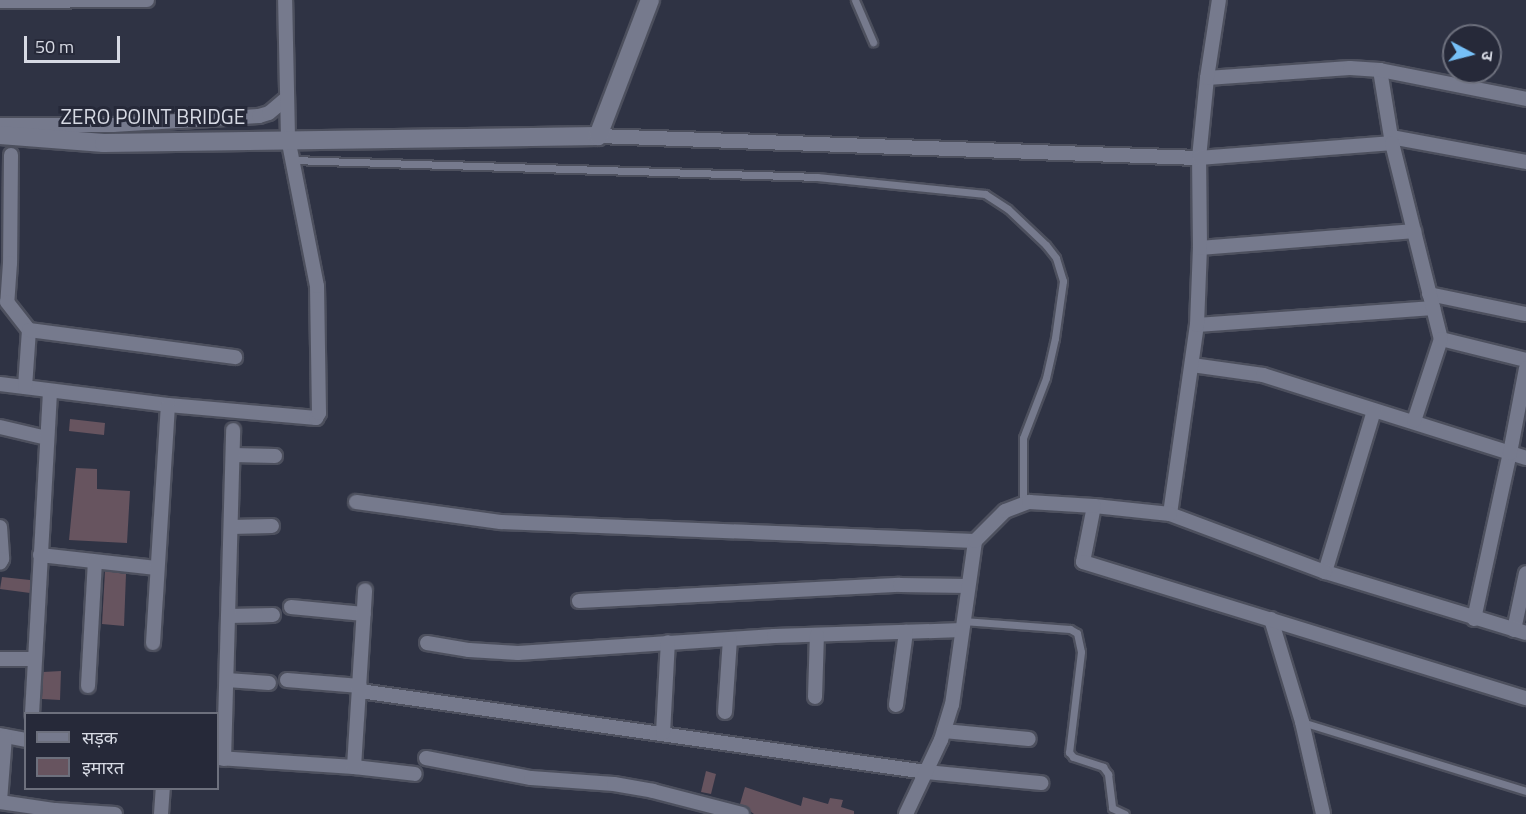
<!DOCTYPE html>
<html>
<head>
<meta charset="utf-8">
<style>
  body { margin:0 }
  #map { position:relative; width:1526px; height:814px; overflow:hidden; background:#2f3344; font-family:"Titillium Web","Noto Sans Devanagari",sans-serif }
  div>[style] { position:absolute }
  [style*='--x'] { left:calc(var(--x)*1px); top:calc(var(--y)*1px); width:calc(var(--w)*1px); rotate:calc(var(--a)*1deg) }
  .building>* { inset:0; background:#67545f }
  .roads { filter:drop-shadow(2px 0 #4d505e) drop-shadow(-2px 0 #4d505e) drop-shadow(0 2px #4d505e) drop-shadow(0 -2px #4d505e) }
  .lane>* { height:7px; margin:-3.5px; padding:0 3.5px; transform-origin:3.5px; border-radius:3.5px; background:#767a8d }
  .street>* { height:14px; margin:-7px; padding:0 7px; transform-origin:7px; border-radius:7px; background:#767a8d }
  .secondary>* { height:18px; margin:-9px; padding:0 9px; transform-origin:9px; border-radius:9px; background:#767a8d }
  span { translate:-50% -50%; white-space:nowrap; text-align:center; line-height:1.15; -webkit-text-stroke:6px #262939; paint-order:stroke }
  .street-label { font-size:21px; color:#d7dae4 }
  .legend { position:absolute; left:24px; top:712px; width:195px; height:78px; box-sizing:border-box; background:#262939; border:2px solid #6d707d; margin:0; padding:8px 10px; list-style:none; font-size:18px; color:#d7dae4 }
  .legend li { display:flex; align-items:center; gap:12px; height:30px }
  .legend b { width:30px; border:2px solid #6d707d }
  .north { position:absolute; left:1442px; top:24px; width:60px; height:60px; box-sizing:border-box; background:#262939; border:2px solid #6d707d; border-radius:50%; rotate:97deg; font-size:16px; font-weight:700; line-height:24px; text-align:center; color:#d7dae4 }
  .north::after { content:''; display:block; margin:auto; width:21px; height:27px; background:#76c0f7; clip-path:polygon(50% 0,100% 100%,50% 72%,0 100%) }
  .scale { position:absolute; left:24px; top:36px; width:96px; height:27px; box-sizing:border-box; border:3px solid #d7dae4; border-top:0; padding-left:8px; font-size:18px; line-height:21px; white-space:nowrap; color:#d7dae4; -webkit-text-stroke:4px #262939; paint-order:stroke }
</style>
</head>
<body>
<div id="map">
  <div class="building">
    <i style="clip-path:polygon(70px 419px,105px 423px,104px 435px,69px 431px)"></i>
    <i style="clip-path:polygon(76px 468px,97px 469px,97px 489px,130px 491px,127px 543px,69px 540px)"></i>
    <i style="clip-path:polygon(105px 571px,126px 574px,124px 626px,102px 624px)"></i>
    <i style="clip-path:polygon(2px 577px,30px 580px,30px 593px,0 589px)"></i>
    <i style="clip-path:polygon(61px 671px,60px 700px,42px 699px,43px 672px)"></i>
    <i style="clip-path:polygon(706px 771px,716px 774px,711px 794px,701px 792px)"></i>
    <i style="clip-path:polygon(745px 787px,801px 806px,803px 797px,828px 804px,830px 798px,843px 800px,841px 807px,854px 811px,854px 814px,754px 814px,740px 804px)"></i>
  </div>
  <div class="roads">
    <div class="lane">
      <i style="--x:855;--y:0;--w:46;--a:66.8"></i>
      <i style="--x:292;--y:160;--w:525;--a:1.85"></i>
      <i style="--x:817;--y:177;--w:169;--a:5.8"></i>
      <i style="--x:985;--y:194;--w:27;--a:33"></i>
      <i style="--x:1008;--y:209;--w:52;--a:43.5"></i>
      <i style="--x:1046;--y:245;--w:16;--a:52"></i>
      <i style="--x:1056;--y:258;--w:24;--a:73"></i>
      <i style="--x:1063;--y:281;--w:58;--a:98"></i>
      <i style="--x:1055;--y:338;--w:41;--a:102.7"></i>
      <i style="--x:1046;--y:378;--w:64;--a:111"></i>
      <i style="--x:1023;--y:438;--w:66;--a:90"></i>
      <i style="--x:963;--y:621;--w:107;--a:4.3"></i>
      <i style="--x:1070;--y:629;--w:8;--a:30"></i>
      <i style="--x:1077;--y:633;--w:19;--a:78"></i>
      <i style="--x:1081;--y:652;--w:101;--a:96.8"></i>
      <i style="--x:1069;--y:752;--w:6;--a:51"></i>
      <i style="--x:1073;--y:757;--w:32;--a:18"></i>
      <i style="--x:1103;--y:767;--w:9;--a:54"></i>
      <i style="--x:1108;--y:774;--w:34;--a:83"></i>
      <i style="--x:1112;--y:808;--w:14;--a:25"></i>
      <i style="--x:1302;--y:722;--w:234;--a:17.1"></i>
    </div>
    <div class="street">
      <i style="--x:0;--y:1;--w:147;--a:-0.4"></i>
      <i style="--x:1380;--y:70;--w:74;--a:80.7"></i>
      <i style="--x:1207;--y:78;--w:143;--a:-4"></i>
      <i style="--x:1350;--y:68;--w:30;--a:4"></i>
      <i style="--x:1380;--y:70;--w:149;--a:11.2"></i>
      <i style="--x:0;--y:125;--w:113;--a:0"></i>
      <i style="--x:113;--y:125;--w:146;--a:-3.5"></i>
      <i style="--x:259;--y:116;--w:10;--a:-17"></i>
      <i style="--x:269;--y:113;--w:23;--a:-40"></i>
      <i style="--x:598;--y:136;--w:601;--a:2.1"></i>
      <i style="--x:1199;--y:158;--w:80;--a:-84.3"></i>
      <i style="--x:1207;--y:78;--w:79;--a:-81.3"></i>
      <i style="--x:1391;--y:137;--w:137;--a:10.5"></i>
      <i style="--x:11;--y:155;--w:108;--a:90.5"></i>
      <i style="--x:10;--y:263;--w:39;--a:94"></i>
      <i style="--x:7;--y:302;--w:36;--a:52"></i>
      <i style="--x:1200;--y:248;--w:215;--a:-4.5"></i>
      <i style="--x:1429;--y:294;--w:99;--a:11.7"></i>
      <i style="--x:1197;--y:325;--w:237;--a:-4.1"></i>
      <i style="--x:1441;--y:339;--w:88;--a:13.9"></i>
      <i style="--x:1192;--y:365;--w:72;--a:8"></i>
      <i style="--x:1263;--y:375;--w:276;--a:17.5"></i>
      <i style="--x:0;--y:384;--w:169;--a:7.1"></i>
      <i style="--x:168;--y:405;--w:149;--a:5"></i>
      <i style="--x:316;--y:418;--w:6;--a:-59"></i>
      <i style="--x:319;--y:413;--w:127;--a:-90.9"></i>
      <i style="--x:317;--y:286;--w:151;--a:-101.1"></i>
      <i style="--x:288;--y:138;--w:138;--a:-91.2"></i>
      <i style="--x:25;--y:387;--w:57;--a:-86"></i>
      <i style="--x:29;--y:330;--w:208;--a:7.5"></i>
      <i style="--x:0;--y:427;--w:48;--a:13.2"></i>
      <i style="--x:233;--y:455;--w:42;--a:1.4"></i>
      <i style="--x:356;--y:502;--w:146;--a:7.9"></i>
      <i style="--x:501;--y:522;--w:474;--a:2.3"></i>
      <i style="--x:1170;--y:514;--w:191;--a:-81.9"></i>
      <i style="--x:1197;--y:325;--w:77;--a:-87.8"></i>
      <i style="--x:1200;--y:248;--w:90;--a:-90.6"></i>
      <i style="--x:1199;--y:158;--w:194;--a:-4.4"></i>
      <i style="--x:1392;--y:143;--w:202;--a:76"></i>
      <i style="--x:1441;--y:339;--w:86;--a:108.2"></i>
      <i style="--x:0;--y:527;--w:32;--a:86"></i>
      <i style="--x:2;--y:559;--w:4;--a:117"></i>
      <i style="--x:231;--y:527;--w:41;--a:-1.4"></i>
      <i style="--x:40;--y:555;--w:117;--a:6.4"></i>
      <i style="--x:1325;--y:572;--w:168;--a:-73.1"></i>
      <i style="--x:579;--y:601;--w:321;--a:-2.9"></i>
      <i style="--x:900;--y:585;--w:67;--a:0.9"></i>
      <i style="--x:291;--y:607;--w:73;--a:5.5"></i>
      <i style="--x:229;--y:616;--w:44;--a:-1.3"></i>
      <i style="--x:1271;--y:619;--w:108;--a:73.2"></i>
      <i style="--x:1302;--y:722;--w:94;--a:77.1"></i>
      <i style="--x:1474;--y:619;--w:170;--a:-77.8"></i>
      <i style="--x:1510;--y:453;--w:86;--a:-79.3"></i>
      <i style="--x:1514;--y:630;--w:58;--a:-78.1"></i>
      <i style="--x:1526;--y:633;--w:210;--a:-163.1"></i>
      <i style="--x:1325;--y:572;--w:165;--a:-159.5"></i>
      <i style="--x:1170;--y:514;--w:76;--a:-174"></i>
      <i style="--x:1094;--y:506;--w:57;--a:101.1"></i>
      <i style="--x:1083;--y:562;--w:463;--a:17.1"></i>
      <i style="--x:153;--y:643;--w:238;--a:-86.4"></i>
      <i style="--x:427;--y:643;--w:43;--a:9.5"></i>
      <i style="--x:469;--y:650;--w:49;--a:3.5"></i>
      <i style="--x:518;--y:653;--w:257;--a:-3.8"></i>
      <i style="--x:774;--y:636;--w:188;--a:-1.8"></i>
      <i style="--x:0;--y:659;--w:34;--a:0"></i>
      <i style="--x:227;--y:680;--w:42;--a:4.1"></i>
      <i style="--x:287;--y:680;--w:73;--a:4.7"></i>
      <i style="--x:88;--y:686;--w:124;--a:-86.8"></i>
      <i style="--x:360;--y:691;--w:572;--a:8.14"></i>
      <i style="--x:926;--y:772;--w:116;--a:5.5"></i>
      <i style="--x:815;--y:697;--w:62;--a:-88.2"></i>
      <i style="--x:896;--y:705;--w:74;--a:-82.2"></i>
      <i style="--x:725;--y:712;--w:73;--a:-86.1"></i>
      <i style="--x:32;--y:714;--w:323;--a:-86.8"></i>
      <i style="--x:944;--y:731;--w:85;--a:5.4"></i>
      <i style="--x:663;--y:733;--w:91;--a:-86.9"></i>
      <i style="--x:0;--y:735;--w:26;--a:11"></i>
      <i style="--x:218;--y:758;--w:136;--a:3.8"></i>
      <i style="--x:354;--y:767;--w:61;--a:6.5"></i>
      <i style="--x:426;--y:758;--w:107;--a:10.8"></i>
      <i style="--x:531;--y:778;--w:83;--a:4.1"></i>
      <i style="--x:614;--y:784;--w:40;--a:10"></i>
      <i style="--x:653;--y:791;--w:92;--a:14.5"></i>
      <i style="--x:224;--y:759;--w:329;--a:-88.4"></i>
      <i style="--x:354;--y:767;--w:177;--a:-86.4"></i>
      <i style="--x:0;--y:801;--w:65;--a:-85.6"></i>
      <i style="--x:0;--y:802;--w:56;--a:8.3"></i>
      <i style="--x:55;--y:810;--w:60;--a:3.8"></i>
      <i style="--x:161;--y:814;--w:26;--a:-86"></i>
      <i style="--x:906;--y:814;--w:82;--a:-64.7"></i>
      <i style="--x:941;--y:740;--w:37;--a:-73"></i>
      <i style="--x:952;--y:705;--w:166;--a:-82"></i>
      <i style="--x:975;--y:541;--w:42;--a:-45"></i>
      <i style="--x:1005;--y:511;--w:26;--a:-21"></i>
      <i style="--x:1029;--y:502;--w:65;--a:3.5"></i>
    </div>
    <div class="secondary">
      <i style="--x:0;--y:135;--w:104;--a:4.4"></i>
      <i style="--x:104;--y:143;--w:494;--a:-0.8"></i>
      <i style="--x:598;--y:136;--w:146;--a:-69.1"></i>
    </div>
  </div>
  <div class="street-label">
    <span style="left:153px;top:116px">ZERO POINT BRIDGE</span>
  </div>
  <ul class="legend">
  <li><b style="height:8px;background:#767a8d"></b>सड़क</li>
  <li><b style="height:16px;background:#67545f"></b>इमारत</li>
  </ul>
  <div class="north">उ</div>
  <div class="scale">50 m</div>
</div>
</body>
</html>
